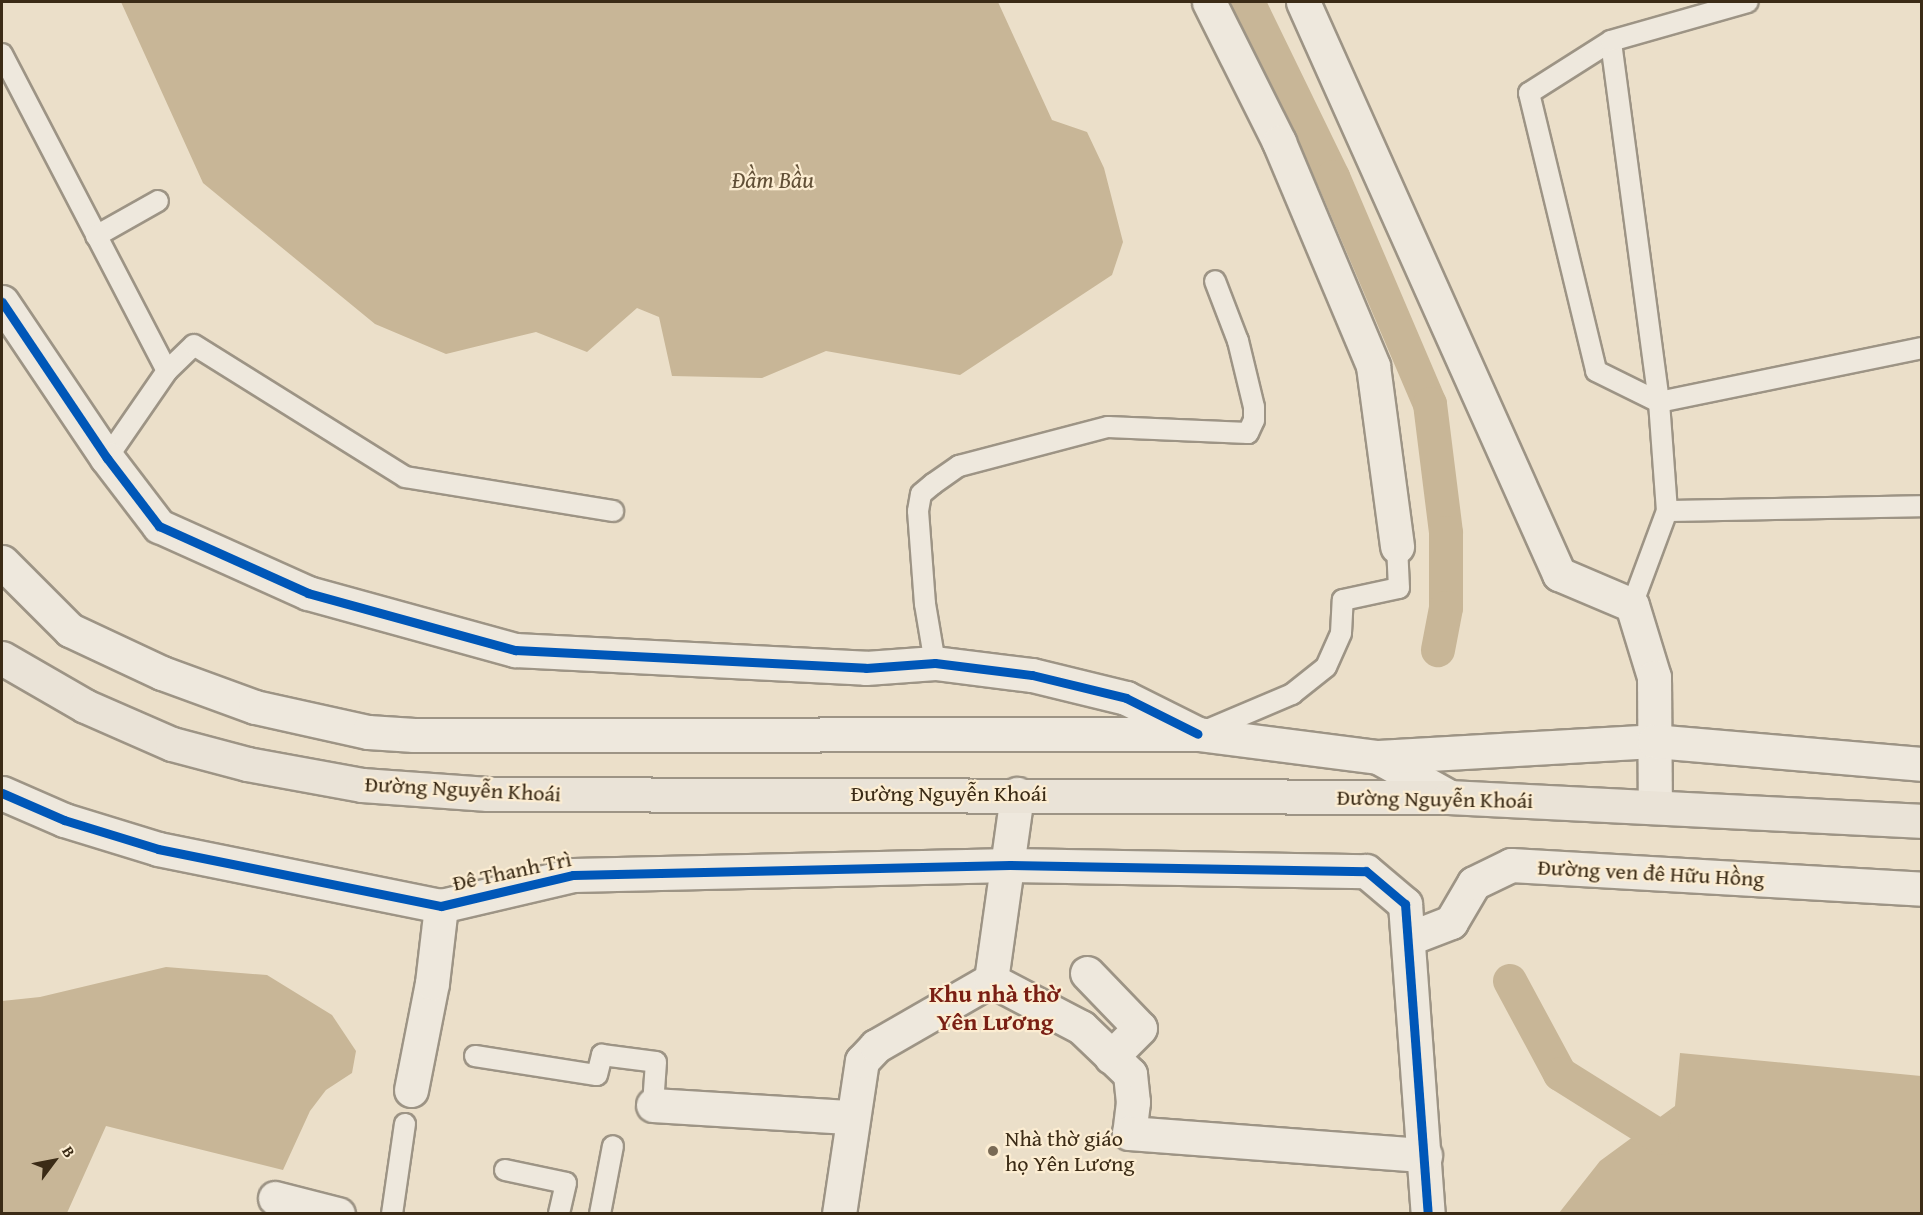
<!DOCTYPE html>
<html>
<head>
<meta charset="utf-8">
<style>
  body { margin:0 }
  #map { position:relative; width:1923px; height:1215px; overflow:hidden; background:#ebdfc9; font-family:"Gentium Book Plus",serif }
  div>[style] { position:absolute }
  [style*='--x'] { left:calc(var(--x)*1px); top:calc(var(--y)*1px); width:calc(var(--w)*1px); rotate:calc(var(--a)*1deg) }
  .water>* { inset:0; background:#c8b697 }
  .canal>* { height:34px; margin:-17px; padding:0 17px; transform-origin:17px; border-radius:17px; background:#c8b697 }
  .roads { filter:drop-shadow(2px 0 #9d9485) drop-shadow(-2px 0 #9d9485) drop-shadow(0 2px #9d9485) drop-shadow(0 -2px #9d9485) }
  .lane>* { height:20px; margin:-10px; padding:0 10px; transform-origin:10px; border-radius:10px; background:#eee8dd }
  .street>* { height:33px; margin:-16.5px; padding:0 16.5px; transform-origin:16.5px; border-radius:16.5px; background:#eee8dd }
  .secondary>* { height:33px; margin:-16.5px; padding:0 16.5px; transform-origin:16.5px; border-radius:16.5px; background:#eee8dd }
  .primary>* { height:33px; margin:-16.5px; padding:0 16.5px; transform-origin:16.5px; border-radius:16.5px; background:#eae3d7 }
  .cycleway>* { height:9px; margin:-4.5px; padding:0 4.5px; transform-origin:4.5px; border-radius:4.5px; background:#0057b8 }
  .dots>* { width:16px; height:16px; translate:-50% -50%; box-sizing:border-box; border:3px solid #fcedd2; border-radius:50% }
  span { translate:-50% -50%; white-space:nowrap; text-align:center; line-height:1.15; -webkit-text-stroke:4.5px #fcedd2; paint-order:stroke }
  .street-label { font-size:22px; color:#3b2b16 }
  .poi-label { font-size:22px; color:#3b2b16 }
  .left { translate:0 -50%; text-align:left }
  .water-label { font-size:24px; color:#614f36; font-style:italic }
  .neighbourhood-label { font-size:24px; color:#7a1f14; font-weight:700 }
  .frame { position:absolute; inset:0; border:3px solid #3b2b16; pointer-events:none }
  .north { position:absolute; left:24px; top:1131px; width:60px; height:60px; -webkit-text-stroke:4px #fcedd2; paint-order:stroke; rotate:58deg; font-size:16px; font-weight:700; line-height:24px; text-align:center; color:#3b2b16 }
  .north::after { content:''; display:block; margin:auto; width:21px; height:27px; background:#3b2b16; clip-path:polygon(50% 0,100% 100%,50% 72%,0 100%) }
</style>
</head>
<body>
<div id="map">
  <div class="water">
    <i style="clip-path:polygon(121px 2px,998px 2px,1052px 120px,1087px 132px,1104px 168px,1123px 242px,1112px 275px,960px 375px,826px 351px,762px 378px,672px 376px,659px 317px,637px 308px,587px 352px,536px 332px,446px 354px,375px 324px,203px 183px)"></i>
    <i style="clip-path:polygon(166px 967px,267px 975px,332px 1015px,356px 1051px,352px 1073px,326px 1090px,310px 1111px,283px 1170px,106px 1126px,67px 1213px,2px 1213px,2px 1001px,40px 997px)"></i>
    <i style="clip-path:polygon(1680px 1053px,1921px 1076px,1921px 1213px,1559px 1213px,1600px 1161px,1675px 1106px)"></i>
  </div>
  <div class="canal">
    <i style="--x:1248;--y:2;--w:195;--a:64.1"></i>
    <i style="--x:1333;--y:177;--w:247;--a:66.9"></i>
    <i style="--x:1430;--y:404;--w:130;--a:82.9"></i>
    <i style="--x:1446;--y:533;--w:75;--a:90"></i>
    <i style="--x:1446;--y:608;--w:43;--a:100.8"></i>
    <i style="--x:1510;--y:981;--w:106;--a:61.7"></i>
    <i style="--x:1560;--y:1074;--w:120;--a:32.1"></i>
  </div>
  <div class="roads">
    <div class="lane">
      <i style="--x:1611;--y:41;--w:97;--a:147.6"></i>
      <i style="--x:1529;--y:93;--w:286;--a:76.4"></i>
      <i style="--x:1596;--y:371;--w:70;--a:26.2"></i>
      <i style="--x:1659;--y:402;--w:268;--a:-11.6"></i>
      <i style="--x:2;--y:54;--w:357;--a:62.5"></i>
      <i style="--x:96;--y:236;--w:71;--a:-29.4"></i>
      <i style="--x:107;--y:458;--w:106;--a:-55.4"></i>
      <i style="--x:167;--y:371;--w:37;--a:-44"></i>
      <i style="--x:194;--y:345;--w:249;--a:32"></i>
      <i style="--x:405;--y:477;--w:211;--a:9.3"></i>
      <i style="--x:1667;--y:511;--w:255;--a:-1.1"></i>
      <i style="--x:1632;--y:605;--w:100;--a:-69.6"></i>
      <i style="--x:1667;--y:511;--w:109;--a:-94.2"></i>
      <i style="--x:1659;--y:402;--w:364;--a:-97.6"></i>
      <i style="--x:1611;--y:41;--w:142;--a:-15.9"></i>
      <i style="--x:935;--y:663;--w:60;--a:-99.6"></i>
      <i style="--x:925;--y:604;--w:93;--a:-94.3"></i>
      <i style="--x:918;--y:511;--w:17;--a:-80"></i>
      <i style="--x:921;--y:494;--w:16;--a:-40"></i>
      <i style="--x:933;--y:484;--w:32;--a:-35"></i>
      <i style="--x:959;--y:466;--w:154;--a:-14.7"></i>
      <i style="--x:1108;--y:427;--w:140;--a:2.5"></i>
      <i style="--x:1248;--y:433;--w:14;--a:-65"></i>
      <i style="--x:1254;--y:420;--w:13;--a:-90"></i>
      <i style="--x:1254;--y:407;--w:68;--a:-103.6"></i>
      <i style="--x:1238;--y:341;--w:64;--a:-111"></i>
      <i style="--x:1205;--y:731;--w:95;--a:-23"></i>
      <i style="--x:1292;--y:694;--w:43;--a:-38.5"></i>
      <i style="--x:1326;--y:667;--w:37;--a:-66"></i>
      <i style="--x:1341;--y:633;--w:33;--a:-87"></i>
      <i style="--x:1343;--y:600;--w:57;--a:-12.1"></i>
      <i style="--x:1399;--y:588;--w:42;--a:-92.7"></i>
      <i style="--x:475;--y:1056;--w:123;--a:8.9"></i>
      <i style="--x:597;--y:1075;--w:21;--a:-76"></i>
      <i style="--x:602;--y:1055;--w:54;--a:7.4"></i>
      <i style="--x:656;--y:1062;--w:43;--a:94"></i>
      <i style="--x:505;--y:1170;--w:62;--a:12"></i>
      <i style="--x:566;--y:1183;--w:32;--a:103"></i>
      <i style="--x:392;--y:1214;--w:91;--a:-81.8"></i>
      <i style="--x:600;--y:1214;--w:69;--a:-79.2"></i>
    </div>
    <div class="street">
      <i style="--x:1209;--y:2;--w:157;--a:63.4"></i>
      <i style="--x:1279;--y:142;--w:243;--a:67.2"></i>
      <i style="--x:1373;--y:366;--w:182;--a:82.4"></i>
      <i style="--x:1303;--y:2;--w:627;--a:65.89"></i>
      <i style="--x:1559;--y:574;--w:79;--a:23"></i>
      <i style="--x:1632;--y:605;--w:75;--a:73"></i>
      <i style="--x:1654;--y:677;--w:129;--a:89.6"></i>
      <i style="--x:2;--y:302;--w:188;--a:56.1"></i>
      <i style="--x:107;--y:458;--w:86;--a:52.6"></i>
      <i style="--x:159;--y:526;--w:163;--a:24.2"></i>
      <i style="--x:308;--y:593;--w:215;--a:15.4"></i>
      <i style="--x:515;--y:650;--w:351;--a:2.9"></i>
      <i style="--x:866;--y:668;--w:69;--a:-4.1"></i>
      <i style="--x:935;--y:663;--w:98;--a:7.1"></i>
      <i style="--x:1032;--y:675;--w:97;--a:13.7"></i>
      <i style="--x:1126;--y:698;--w:80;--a:26.6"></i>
      <i style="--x:2;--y:793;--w:68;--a:23.5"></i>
      <i style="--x:64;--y:820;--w:98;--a:17.1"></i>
      <i style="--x:158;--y:849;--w:289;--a:11.4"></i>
      <i style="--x:441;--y:906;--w:136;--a:-13.2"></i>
      <i style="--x:573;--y:875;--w:437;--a:-1.3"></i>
      <i style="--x:1010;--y:865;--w:356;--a:1"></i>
      <i style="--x:1366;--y:871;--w:51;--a:40.2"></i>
      <i style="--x:1405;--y:904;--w:311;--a:85.8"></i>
      <i style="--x:1410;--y:938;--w:44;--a:-21.3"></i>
      <i style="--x:1451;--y:922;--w:45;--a:-59.5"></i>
      <i style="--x:1474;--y:883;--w:41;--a:-25.9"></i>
      <i style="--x:1511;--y:865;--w:412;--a:3.3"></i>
      <i style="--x:1087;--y:973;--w:76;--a:46.1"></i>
      <i style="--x:1140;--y:1028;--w:41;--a:135"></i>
      <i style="--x:991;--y:980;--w:102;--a:27.6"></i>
      <i style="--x:1081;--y:1027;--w:68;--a:43.8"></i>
      <i style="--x:1130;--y:1074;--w:28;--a:84"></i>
      <i style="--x:1133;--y:1102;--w:31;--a:97"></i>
      <i style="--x:1129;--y:1133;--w:297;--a:4.3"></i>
      <i style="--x:411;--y:1090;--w:109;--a:-78.9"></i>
      <i style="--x:432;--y:983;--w:78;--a:-83.3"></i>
      <i style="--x:653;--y:1105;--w:199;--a:3.5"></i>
      <i style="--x:275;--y:1198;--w:65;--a:14.3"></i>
      <i style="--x:839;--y:1214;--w:155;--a:-81.5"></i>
      <i style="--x:862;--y:1061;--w:21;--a:-47"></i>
      <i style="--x:876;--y:1046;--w:133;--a:-29.9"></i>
      <i style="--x:991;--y:980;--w:188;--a:-82"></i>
    </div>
    <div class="secondary">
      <i style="--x:2;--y:562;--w:96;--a:45"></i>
      <i style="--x:70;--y:630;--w:102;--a:25.1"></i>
      <i style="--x:162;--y:673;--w:99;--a:20.1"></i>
      <i style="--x:255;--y:707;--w:116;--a:12.5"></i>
      <i style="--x:368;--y:732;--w:46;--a:3.7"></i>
      <i style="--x:414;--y:735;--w:784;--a:-0.07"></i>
      <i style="--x:1198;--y:734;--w:181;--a:7.3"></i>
      <i style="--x:1378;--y:757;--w:82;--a:29.1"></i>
      <i style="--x:1378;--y:757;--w:276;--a:-3.3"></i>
      <i style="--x:1654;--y:741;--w:269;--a:4.9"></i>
    </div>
    <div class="primary">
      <i style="--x:2;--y:658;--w:96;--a:30"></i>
      <i style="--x:85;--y:706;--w:95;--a:23.6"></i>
      <i style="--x:172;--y:744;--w:78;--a:14.9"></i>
      <i style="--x:247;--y:764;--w:117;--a:10.3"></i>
      <i style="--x:362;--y:785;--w:126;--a:4.1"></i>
      <i style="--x:488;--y:794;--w:962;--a:0.18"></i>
      <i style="--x:1450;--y:797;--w:473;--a:2.9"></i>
    </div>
  </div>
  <div class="cycleway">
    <i style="--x:2;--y:302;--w:188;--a:56.1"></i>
    <i style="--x:107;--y:458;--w:86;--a:52.6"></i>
    <i style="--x:159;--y:526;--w:163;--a:24.2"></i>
    <i style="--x:308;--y:593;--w:215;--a:15.4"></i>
    <i style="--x:515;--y:650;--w:351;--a:2.9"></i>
    <i style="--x:866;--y:668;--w:69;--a:-4.1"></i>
    <i style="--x:935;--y:663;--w:98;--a:7.1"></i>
    <i style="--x:1032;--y:675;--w:97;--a:13.7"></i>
    <i style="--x:1126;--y:698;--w:80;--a:26.6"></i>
    <i style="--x:2;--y:793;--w:68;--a:23.5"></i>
    <i style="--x:64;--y:820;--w:98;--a:17.1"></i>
    <i style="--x:158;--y:849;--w:289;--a:11.4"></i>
    <i style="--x:441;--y:906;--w:136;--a:-13.2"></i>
    <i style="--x:573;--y:875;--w:437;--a:-1.3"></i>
    <i style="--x:1010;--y:865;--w:356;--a:1"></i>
    <i style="--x:1366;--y:871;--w:51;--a:40.2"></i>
    <i style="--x:1405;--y:904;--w:311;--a:85.8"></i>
  </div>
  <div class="dots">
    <i style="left:993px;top:1151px;background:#796a55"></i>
  </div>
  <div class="street-label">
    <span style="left:463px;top:789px;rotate:3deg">Đường Nguyễn Khoái</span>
    <span style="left:949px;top:794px">Đường Nguyễn Khoái</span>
    <span style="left:1435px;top:799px;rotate:1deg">Đường Nguyễn Khoái</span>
    <span style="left:512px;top:871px;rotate:-12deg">Đê Thanh Trì</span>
    <span style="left:1651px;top:873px;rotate:3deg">Đường ven đê Hữu Hồng</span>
  </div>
  <div class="poi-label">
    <span class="left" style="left:1005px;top:1151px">Nhà thờ giáo<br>họ Yên Lương</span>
  </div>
  <div class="water-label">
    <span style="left:773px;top:180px">Đầm Bầu</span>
  </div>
  <div class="neighbourhood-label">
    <span style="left:995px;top:1008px">Khu nhà thờ<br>Yên Lương</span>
  </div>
  <div class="frame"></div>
  <div class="north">B</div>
</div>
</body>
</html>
